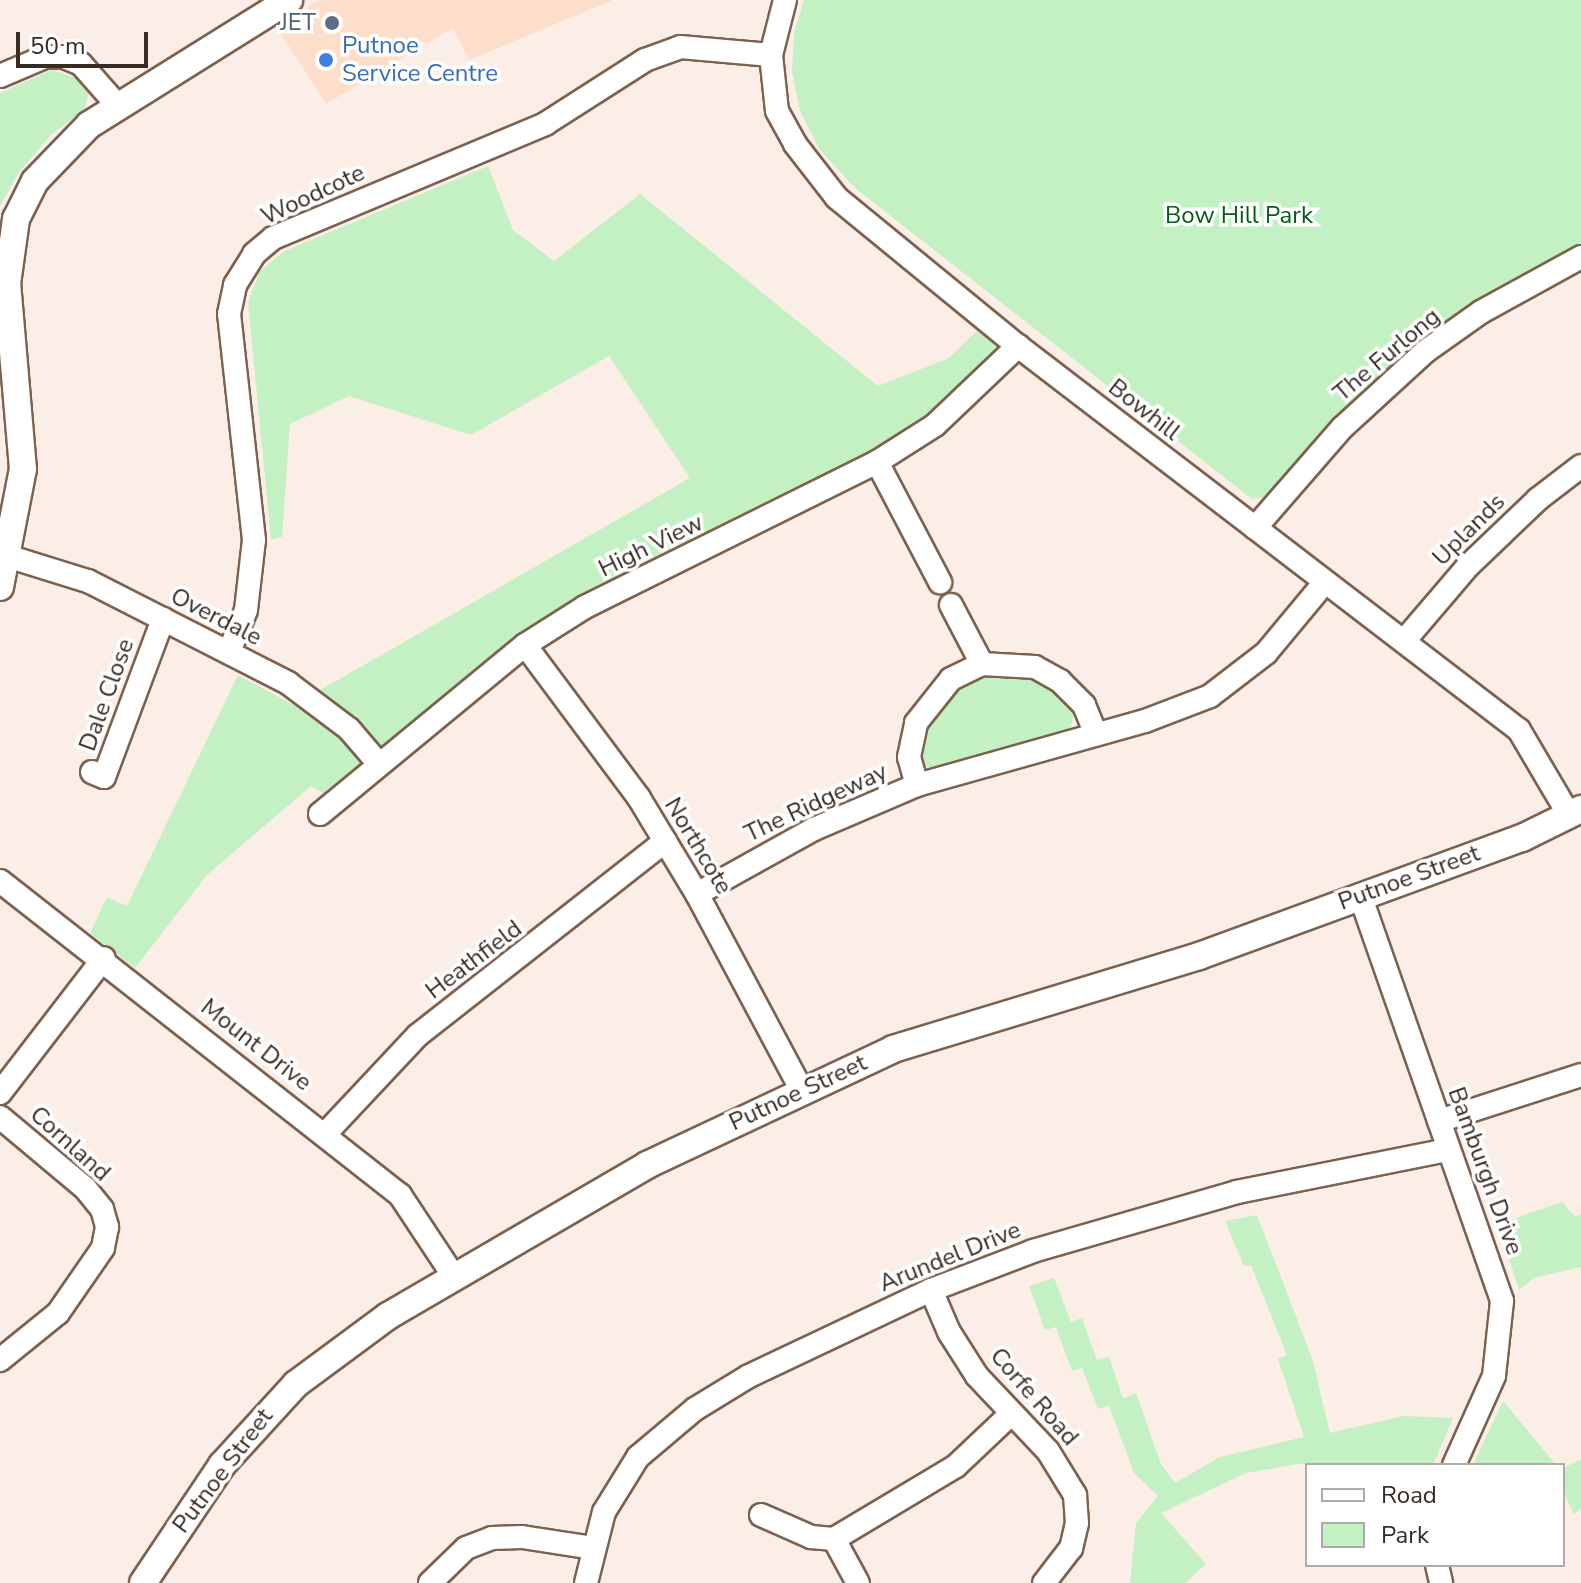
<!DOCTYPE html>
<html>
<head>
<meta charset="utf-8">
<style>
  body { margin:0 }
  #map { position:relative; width:1581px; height:1583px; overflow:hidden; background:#fbeee6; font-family:"Nunito Sans",sans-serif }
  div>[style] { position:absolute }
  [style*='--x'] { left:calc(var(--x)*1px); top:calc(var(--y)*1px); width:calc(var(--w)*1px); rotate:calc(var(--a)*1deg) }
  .built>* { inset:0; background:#fddeca }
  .green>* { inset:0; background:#c3f1c4 }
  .roads { filter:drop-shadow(2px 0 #7d614f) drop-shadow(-2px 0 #7d614f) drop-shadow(0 2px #7d614f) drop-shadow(0 -2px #7d614f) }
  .minor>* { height:22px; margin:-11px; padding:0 11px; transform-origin:11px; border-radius:11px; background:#fff }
  .tertiary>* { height:26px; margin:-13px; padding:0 13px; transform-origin:13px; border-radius:13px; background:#fff }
  .dots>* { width:22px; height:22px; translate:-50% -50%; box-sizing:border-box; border:4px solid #fff; border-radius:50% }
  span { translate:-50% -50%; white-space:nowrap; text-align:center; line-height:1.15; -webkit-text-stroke:7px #fff; paint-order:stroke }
  .service-label { font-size:24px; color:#4e5e75 }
  .right { translate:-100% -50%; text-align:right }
  .shop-label { font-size:24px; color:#366cbe }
  .left { translate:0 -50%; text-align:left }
  .street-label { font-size:24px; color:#372b23 }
  .park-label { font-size:24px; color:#055c18 }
  .legend { position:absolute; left:1305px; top:1463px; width:260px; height:104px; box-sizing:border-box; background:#fff; border:2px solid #afaaa7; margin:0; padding:10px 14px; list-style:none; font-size:24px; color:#372b23 }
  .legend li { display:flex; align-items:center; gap:16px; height:40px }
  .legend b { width:40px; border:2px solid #afaaa7 }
  .scale { position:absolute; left:16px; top:32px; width:132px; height:36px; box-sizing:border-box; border:4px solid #372b23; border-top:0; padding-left:10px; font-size:24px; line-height:28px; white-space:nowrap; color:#372b23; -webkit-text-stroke:6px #fff; paint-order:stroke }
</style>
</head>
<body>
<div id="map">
  <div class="built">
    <i style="clip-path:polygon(319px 0,613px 0,469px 60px,453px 28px,326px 104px,277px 28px)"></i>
  </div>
  <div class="green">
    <i style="clip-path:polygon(804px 0,1581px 0,1581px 249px,1534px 271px,1274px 496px,1252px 499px,855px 188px,820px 150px,800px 111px,792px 72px,794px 33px)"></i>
    <i style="clip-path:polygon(52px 70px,74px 77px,89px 91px,85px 109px,52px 134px,19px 172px,0 206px,0 93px)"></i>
    <i style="clip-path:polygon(488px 166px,513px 230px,554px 261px,640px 194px,878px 386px,949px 358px,985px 323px,1005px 344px,945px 407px,859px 460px,528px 633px,323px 793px,311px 786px,207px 875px,135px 968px,90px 933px,107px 897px,127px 906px,238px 675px,301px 709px,322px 689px,690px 478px,609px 356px,471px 435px,349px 396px,290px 424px,282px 537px,271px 540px,248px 302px,260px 271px,285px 251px)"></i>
    <i style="clip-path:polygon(982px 674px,1033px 675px,1057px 688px,1075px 708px,1070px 730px,1055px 740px,942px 772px,926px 766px,916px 754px,920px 730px,951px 688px)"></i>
    <i style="clip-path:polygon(1562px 1202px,1575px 1217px,1581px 1214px,1581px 1267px,1534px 1278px,1519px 1290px,1498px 1224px)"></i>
    <i style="clip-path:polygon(1257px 1215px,1312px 1358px,1330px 1433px,1403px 1416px,1453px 1418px,1433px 1465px,1298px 1464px,1246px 1473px,1161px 1513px,1206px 1564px,1185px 1583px,1130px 1583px,1136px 1523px,1158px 1496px,1134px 1473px,1109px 1406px,1098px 1409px,1082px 1368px,1072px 1371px,1056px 1327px,1045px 1330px,1029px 1286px,1054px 1278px,1071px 1322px,1082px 1318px,1097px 1360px,1109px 1357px,1123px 1398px,1136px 1393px,1161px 1464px,1175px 1483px,1220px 1457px,1304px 1437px,1278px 1359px,1287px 1355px,1251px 1265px,1244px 1266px,1225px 1221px)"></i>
    <i style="clip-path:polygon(1503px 1401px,1556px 1465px,1473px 1465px)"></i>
    <i style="clip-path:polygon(1581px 1459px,1581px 1509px,1574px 1514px,1563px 1491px,1563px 1468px)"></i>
  </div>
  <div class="roads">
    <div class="minor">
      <i style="--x:785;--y:0;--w:57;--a:104.3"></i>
      <i style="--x:771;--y:55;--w:56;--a:83.9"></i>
      <i style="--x:777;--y:111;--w:38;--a:61"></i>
      <i style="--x:795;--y:144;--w:68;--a:52.1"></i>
      <i style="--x:837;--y:198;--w:234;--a:39.3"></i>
      <i style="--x:1018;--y:346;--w:631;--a:37.47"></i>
      <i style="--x:1519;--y:730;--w:99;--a:59.5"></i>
      <i style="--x:0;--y:76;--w:49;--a:-22.9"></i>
      <i style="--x:45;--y:57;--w:19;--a:0"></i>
      <i style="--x:64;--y:57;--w:18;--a:22"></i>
      <i style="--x:81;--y:64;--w:56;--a:48.6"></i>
      <i style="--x:877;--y:462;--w:136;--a:62.3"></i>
      <i style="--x:1255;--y:528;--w:133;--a:-49"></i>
      <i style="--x:1342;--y:428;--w:114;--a:-42.5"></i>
      <i style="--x:1426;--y:351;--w:67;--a:-35.3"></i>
      <i style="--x:1481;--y:312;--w:114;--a:-28.8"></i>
      <i style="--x:7;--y:556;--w:85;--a:17.2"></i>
      <i style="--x:88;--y:581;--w:225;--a:27"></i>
      <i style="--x:288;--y:683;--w:76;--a:37"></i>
      <i style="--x:349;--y:729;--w:45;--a:49.5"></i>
      <i style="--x:951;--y:605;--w:67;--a:62.3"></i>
      <i style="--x:1404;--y:641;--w:99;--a:-49.5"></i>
      <i style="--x:1468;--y:566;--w:97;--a:-43.7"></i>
      <i style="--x:1538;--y:499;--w:54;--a:-37.5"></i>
      <i style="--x:525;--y:645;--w:191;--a:53.3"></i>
      <i style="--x:639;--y:798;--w:112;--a:58.9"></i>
      <i style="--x:697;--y:894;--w:221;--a:61.9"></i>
      <i style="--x:229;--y:652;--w:45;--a:-68"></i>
      <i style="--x:246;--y:610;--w:70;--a:-83.5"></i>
      <i style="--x:254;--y:540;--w:227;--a:-96.3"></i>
      <i style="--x:229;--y:314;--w:30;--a:-78"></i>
      <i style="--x:235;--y:285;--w:36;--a:-58"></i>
      <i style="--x:254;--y:254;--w:25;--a:-40"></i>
      <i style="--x:273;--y:238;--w:295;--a:-22.7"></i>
      <i style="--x:545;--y:124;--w:119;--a:-32.6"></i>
      <i style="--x:645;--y:60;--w:37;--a:-20"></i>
      <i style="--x:680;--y:47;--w:91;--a:5"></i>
      <i style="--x:92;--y:772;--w:13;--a:23"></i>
      <i style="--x:104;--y:777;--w:169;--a:-69.5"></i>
      <i style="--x:917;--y:785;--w:29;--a:-106"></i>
      <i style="--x:909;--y:757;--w:35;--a:-78"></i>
      <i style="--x:916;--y:723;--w:56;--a:-51.5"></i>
      <i style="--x:951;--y:679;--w:34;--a:-26"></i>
      <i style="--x:982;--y:664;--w:53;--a:3.2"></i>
      <i style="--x:1035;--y:667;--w:29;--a:29"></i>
      <i style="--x:1060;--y:681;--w:34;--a:45"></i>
      <i style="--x:1084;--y:705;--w:31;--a:68"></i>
      <i style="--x:320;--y:814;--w:266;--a:-39.5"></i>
      <i style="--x:525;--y:645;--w:71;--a:-32.3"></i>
      <i style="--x:585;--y:607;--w:326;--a:-26.4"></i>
      <i style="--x:877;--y:462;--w:69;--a:-32.5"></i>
      <i style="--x:935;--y:425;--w:115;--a:-43.6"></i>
      <i style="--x:0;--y:881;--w:509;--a:38.13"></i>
      <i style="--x:400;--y:1195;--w:96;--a:56.5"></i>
      <i style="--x:697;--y:894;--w:134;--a:-29.1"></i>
      <i style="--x:814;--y:829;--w:112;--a:-23.1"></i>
      <i style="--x:917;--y:785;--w:237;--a:-15.7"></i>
      <i style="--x:1145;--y:721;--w:70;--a:-21"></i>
      <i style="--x:1210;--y:696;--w:71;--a:-37.5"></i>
      <i style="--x:1266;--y:653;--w:92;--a:-50.3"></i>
      <i style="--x:1360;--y:895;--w:430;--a:70.7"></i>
      <i style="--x:1502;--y:1301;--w:75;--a:96.1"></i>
      <i style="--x:1494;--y:1376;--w:98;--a:114.2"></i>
      <i style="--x:0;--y:1093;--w:170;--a:-52.4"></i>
      <i style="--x:0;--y:1117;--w:111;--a:39.9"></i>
      <i style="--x:85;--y:1188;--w:27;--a:51"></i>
      <i style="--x:102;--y:1209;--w:19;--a:74"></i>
      <i style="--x:107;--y:1227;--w:21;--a:101"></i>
      <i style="--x:103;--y:1248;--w:79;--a:124.7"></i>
      <i style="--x:58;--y:1313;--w:75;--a:141"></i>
      <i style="--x:1439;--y:1121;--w:149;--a:-17.9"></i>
      <i style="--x:326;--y:1133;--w:134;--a:-46.8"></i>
      <i style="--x:418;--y:1035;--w:314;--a:-38.1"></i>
      <i style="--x:931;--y:1290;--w:46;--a:66.8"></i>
      <i style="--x:949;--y:1332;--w:52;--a:57.5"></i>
      <i style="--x:977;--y:1376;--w:103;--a:46.6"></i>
      <i style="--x:1048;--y:1451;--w:52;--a:58.5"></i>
      <i style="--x:1075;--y:1495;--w:28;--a:86"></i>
      <i style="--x:1077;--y:1523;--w:26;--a:103"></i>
      <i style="--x:1071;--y:1548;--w:44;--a:127.6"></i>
      <i style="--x:761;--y:1515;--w:55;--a:23.7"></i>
      <i style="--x:811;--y:1537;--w:23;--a:5"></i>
      <i style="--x:834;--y:1539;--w:142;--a:-30.9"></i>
      <i style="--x:956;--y:1466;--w:74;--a:-43.4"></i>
      <i style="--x:834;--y:1539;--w:50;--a:61.4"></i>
      <i style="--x:1437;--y:1565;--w:18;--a:77"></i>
      <i style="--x:430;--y:1583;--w:50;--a:-44.2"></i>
      <i style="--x:466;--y:1548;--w:28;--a:-21"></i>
      <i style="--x:492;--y:1538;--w:30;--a:-2"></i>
      <i style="--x:522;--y:1537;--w:73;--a:8.7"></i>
      <i style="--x:586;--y:1583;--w:73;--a:-75.8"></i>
      <i style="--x:604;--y:1512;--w:65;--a:-58.3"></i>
      <i style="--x:638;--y:1457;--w:75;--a:-40.1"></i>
      <i style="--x:695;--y:1409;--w:63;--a:-31.4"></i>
      <i style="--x:749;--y:1376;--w:201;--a:-25.3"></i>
      <i style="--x:931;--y:1290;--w:109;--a:-20.9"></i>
      <i style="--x:1033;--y:1251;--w:212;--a:-16.1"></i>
      <i style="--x:1237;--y:1192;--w:215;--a:-11.3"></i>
    </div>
    <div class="tertiary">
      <i style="--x:0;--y:587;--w:120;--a:-79"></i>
      <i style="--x:23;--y:469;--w:186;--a:-94.9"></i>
      <i style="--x:7;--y:284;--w:66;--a:-82.1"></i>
      <i style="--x:16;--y:219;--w:42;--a:-63.4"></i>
      <i style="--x:35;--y:181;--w:78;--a:-46"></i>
      <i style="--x:89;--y:125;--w:236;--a:-32"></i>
      <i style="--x:143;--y:1583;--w:142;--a:-56.2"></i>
      <i style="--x:222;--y:1465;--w:110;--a:-47.6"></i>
      <i style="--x:296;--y:1384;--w:114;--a:-36.5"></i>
      <i style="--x:388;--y:1316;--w:300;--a:-30.2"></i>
      <i style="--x:647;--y:1165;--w:272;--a:-25.2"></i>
      <i style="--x:893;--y:1049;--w:320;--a:-16.9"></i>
      <i style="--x:1199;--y:956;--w:344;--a:-20.1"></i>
      <i style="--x:1522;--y:838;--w:66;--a:-26.2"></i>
    </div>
  </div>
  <div class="dots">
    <i style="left:332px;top:23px;background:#5c6f8a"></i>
    <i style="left:326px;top:60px;background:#3f7fe0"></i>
  </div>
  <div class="service-label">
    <span class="right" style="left:316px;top:23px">JET</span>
  </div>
  <div class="shop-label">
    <span class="left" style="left:342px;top:60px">Putnoe<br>Service Centre</span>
  </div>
  <div class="street-label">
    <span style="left:313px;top:195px;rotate:-25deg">Woodcote</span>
    <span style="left:1387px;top:355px;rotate:-40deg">The Furlong</span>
    <span style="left:1144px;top:410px;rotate:38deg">Bowhill</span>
    <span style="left:1469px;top:530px;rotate:-45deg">Uplands</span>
    <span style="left:651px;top:546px;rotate:-26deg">High View</span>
    <span style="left:216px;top:617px;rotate:27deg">Overdale</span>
    <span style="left:107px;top:695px;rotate:-70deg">Dale Close</span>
    <span style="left:816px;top:803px;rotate:-25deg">The Ridgeway</span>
    <span style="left:698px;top:846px;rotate:59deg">Northcote</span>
    <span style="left:1409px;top:878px;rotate:-20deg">Putnoe Street</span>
    <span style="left:474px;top:960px;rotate:-37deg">Heathfield</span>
    <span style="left:256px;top:1045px;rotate:38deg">Mount Drive</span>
    <span style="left:798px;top:1093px;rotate:-25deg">Putnoe Street</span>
    <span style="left:70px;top:1144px;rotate:42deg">Cornland</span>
    <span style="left:1485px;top:1171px;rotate:70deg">Bamburgh Drive</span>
    <span style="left:950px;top:1257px;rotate:-22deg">Arundel Drive</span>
    <span style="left:1034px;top:1397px;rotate:49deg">Corfe Road</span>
    <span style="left:223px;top:1471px;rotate:-53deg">Putnoe Street</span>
  </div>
  <div class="park-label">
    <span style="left:1239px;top:216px">Bow Hill Park</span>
  </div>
  <ul class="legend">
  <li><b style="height:10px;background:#fff"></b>Road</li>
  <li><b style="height:22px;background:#c3f1c4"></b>Park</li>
  </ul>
  <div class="scale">50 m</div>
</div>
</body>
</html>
